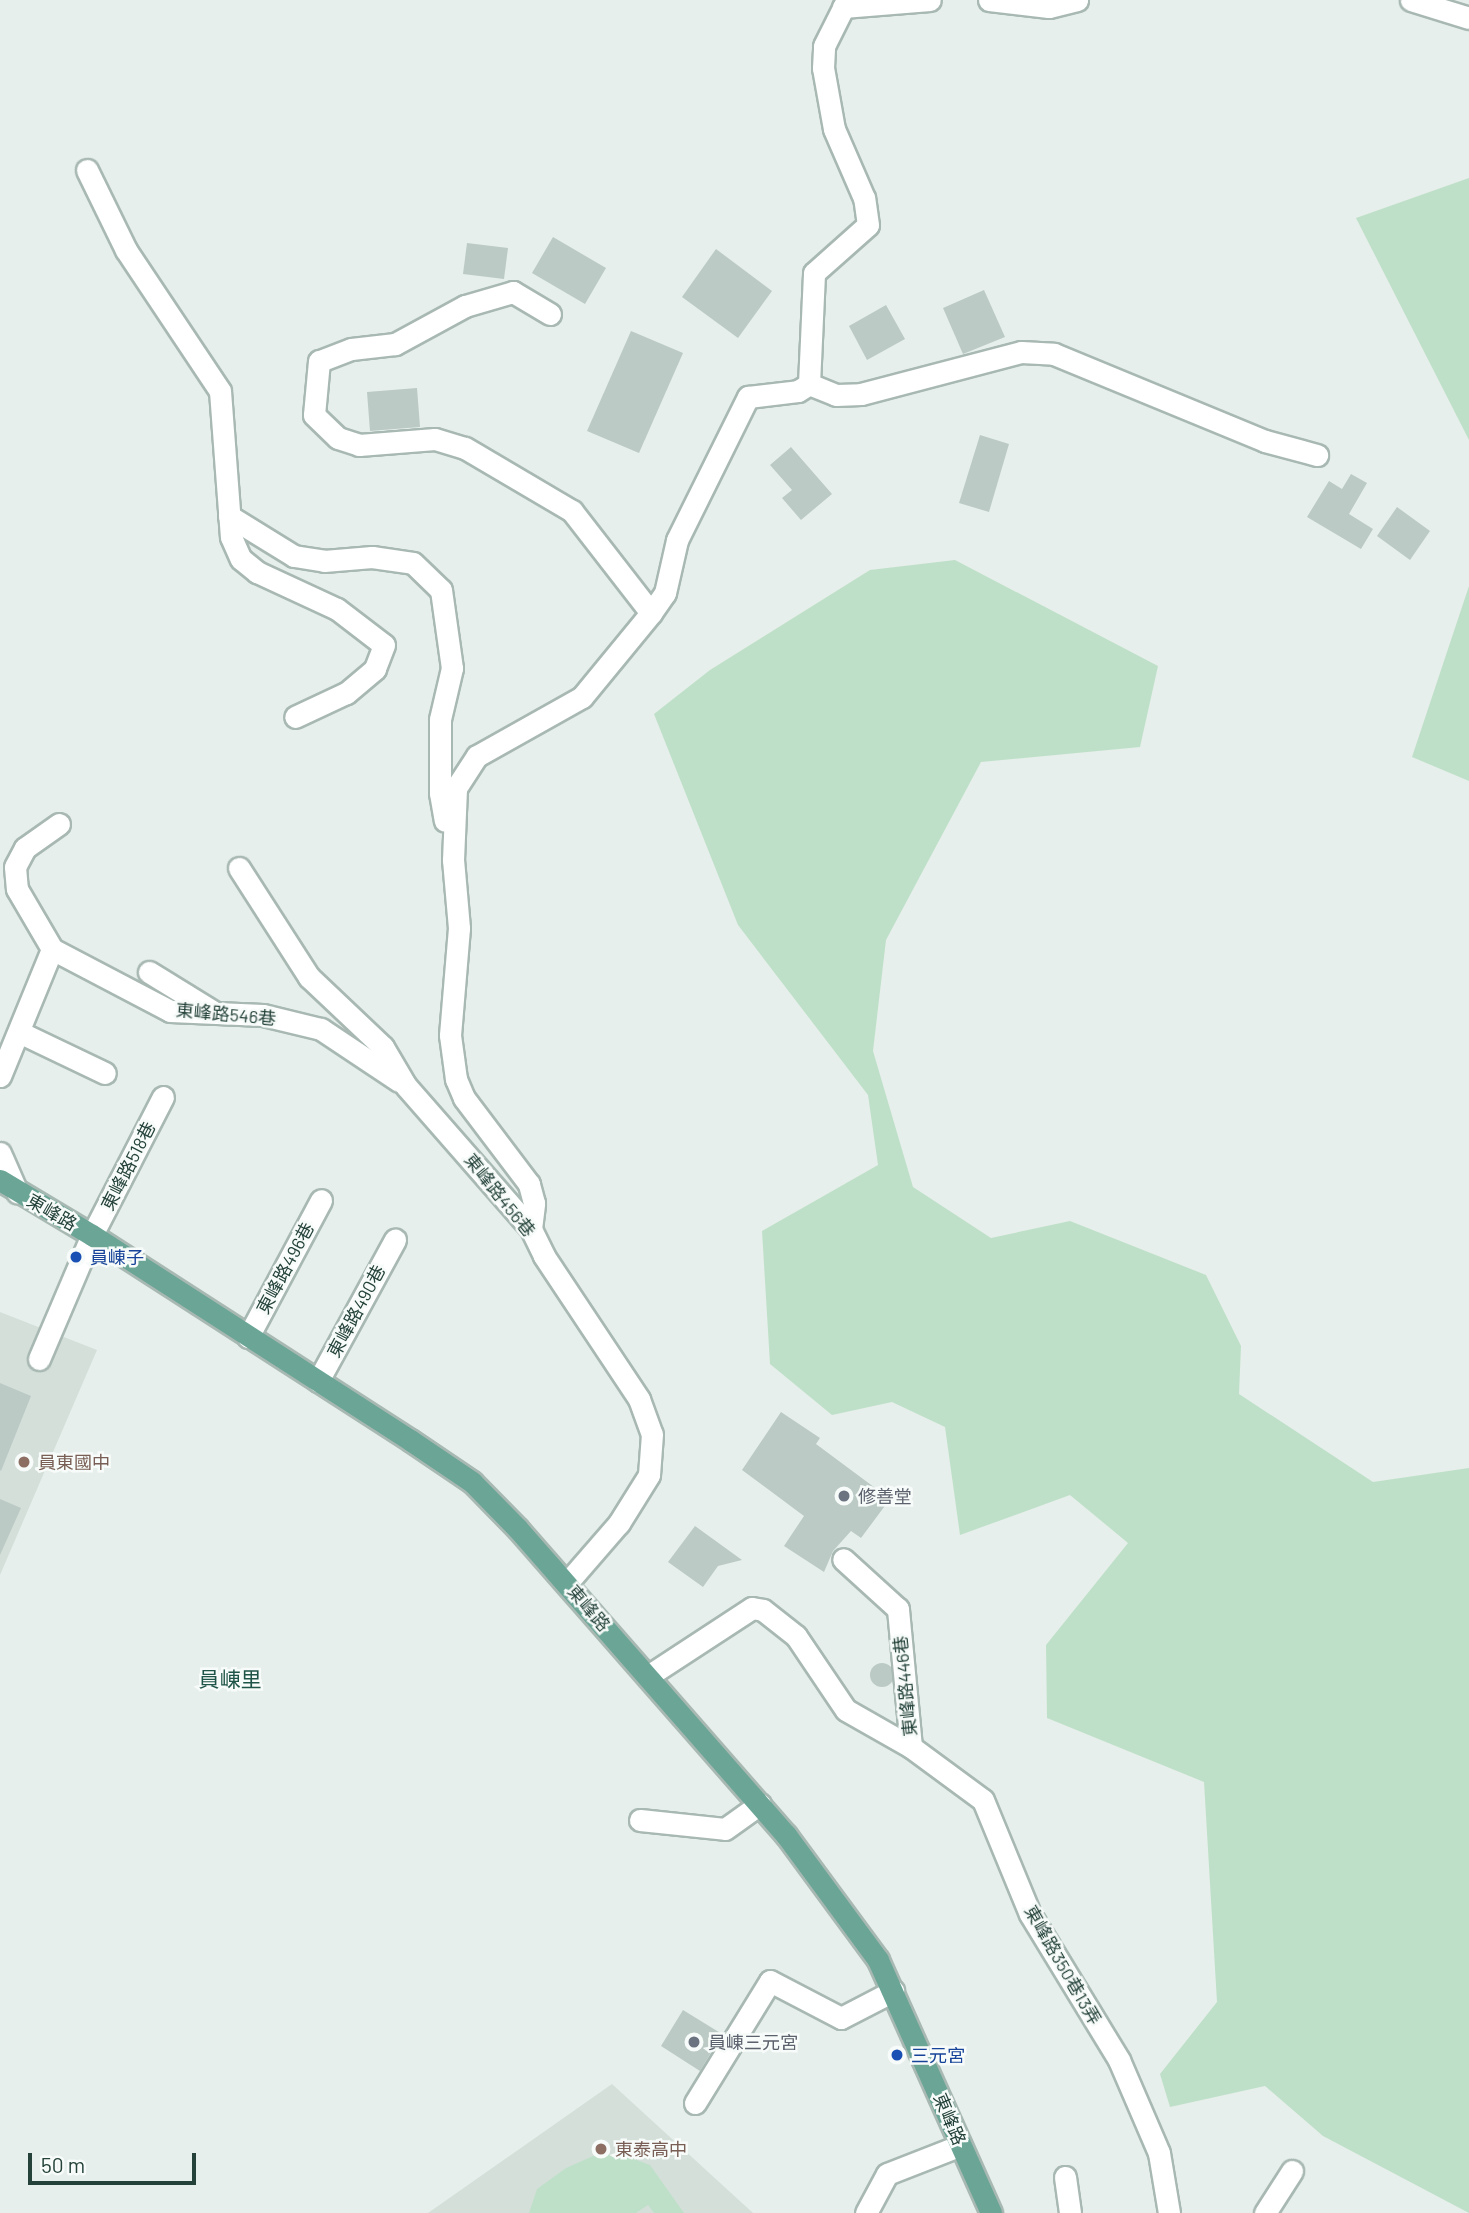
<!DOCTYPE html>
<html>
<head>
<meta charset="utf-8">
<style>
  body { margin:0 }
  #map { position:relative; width:1469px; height:2213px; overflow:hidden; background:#e6efeb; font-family:Barlow,"Noto Sans TC",sans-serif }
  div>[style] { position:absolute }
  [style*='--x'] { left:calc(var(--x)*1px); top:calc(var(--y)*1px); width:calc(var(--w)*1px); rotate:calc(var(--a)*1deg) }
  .built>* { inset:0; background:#d4dfda }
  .green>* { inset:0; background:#bfe0c8 }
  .building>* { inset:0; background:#bbcac4 }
  .round { border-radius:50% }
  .roads { filter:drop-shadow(2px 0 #a8b8b2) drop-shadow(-2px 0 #a8b8b2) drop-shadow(0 2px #a8b8b2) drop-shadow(0 -2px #a8b8b2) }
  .minor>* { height:21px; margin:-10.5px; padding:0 10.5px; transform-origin:10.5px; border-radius:10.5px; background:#fff }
  .major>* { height:21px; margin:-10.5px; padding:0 10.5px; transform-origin:10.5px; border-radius:10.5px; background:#6aa596 }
  .dots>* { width:19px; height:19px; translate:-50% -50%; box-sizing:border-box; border:4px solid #f7fbf9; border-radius:50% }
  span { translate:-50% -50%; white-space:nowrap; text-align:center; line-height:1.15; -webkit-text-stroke:5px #f7fbf9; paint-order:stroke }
  .street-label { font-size:18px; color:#24423a }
  .transit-label { font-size:18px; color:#164399 }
  .left { translate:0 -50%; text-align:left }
  .education-label { font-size:18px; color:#785e54 }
  .worship-label { font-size:18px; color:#5b616d }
  .quarter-label { font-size:21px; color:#1f5548 }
  .scale { position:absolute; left:28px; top:2153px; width:168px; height:32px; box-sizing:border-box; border:4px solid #24423a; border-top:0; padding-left:9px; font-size:21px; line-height:24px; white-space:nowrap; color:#24423a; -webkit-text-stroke:5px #f7fbf9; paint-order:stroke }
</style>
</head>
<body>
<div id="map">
  <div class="built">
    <i style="clip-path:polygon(0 1312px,97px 1350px,0 1575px)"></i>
    <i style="clip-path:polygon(612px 2084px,753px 2213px,428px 2213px)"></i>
  </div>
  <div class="green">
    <i style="clip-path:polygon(1469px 178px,1469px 440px,1356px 218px)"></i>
    <i style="clip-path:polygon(955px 560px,1158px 666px,1140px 747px,981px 762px,886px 940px,873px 1051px,913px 1187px,991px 1238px,1070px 1221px,1206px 1275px,1241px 1346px,1239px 1394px,1373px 1482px,1469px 1468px,1469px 2213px,1323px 2136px,1265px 2086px,1170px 2107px,1160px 2074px,1217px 2002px,1204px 1782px,1047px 1718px,1046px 1645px,1128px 1543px,1070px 1495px,960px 1535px,945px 1427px,892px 1402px,832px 1415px,770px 1364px,762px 1231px,878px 1165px,868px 1095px,738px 925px,654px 714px,710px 670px,870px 570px)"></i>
    <i style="clip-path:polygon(1469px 586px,1469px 781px,1412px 757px)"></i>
    <i style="clip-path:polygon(621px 2154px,650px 2165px,684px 2213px,654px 2213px,648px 2205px,636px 2213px,529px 2213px,537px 2189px,566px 2168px,593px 2156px)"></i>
  </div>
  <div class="building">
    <i style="clip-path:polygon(553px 237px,606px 268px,585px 304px,532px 273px)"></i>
    <i style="clip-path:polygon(467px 243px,508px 248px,504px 279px,463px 274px)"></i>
    <i style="clip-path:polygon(716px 249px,772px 291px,738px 338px,682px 297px)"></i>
    <i style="clip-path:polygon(984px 290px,1005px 337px,963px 354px,943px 308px)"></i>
    <i style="clip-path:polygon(886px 305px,905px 339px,867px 360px,849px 326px)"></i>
    <i style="clip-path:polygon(631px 331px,683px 353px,639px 453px,587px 431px)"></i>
    <i style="clip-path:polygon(417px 388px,420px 427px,370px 431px,367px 392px)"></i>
    <i style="clip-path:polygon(980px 435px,1009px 444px,989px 512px,959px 503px)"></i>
    <i style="clip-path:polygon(791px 447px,832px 494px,801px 520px,782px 498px,792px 490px,770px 465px)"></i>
    <i style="clip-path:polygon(1351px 474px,1367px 483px,1349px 514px,1373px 529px,1361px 549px,1307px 517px,1329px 481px,1342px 489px)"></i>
    <i style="clip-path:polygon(1397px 507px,1430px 531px,1410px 560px,1377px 536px)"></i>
    <i style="clip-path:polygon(0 1383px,31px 1396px,1px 1471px,0 1470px)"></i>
    <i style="clip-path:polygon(781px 1412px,820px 1438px,816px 1444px,890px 1499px,861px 1538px,851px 1531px,833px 1551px,824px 1572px,784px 1546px,804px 1516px,742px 1470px)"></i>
    <i style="clip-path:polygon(0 1499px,21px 1508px,0 1555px)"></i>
    <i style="clip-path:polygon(695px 1526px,742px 1560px,718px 1566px,703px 1587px,668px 1562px)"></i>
    <i class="round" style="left:870px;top:1663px;width:24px;height:24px"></i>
    <i style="clip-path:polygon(683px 2010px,722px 2034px,700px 2071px,661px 2046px)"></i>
  </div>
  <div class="roads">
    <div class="minor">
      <i style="--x:989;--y:0;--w:60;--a:6.7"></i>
      <i style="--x:1049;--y:7;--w:29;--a:-14"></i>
      <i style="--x:1411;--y:0;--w:61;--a:17.2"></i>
      <i style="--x:843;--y:7;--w:87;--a:-4.6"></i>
      <i style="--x:87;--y:170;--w:89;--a:64"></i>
      <i style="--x:126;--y:250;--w:169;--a:56.3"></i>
      <i style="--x:220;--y:391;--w:146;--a:85.7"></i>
      <i style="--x:231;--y:537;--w:24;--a:66"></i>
      <i style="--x:241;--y:559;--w:21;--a:39"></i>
      <i style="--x:257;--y:572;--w:88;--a:24.8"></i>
      <i style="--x:337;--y:609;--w:59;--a:37.5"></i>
      <i style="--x:384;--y:645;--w:26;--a:111"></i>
      <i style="--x:375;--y:669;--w:38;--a:140"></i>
      <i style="--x:346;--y:693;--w:56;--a:154.8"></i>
      <i style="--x:550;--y:314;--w:43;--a:-149.3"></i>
      <i style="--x:513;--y:292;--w:50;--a:163.7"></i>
      <i style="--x:465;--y:306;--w:80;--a:151.5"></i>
      <i style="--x:395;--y:344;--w:44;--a:173.5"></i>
      <i style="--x:351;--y:349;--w:34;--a:159"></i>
      <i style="--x:319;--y:361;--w:54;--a:95.3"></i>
      <i style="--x:314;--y:415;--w:33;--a:44"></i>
      <i style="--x:338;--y:438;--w:22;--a:18"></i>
      <i style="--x:359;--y:445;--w:76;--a:-4.5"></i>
      <i style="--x:435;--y:439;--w:31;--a:17"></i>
      <i style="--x:465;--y:448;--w:124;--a:30.5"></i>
      <i style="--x:572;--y:511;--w:129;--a:52.2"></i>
      <i style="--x:809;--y:384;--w:29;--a:22"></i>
      <i style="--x:836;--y:395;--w:25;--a:-2"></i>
      <i style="--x:861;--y:394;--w:165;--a:-14.7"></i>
      <i style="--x:1021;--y:352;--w:33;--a:3"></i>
      <i style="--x:1054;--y:354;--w:228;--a:22.4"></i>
      <i style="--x:1265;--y:441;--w:54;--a:15.1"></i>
      <i style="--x:229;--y:516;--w:76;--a:31.6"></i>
      <i style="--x:294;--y:556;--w:30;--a:9"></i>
      <i style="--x:324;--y:561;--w:48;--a:-4.8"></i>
      <i style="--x:372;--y:557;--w:41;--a:8.3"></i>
      <i style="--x:413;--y:563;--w:39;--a:44"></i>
      <i style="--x:441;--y:590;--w:79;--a:82"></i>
      <i style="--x:452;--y:668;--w:52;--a:103.2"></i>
      <i style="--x:440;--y:719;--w:74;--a:90"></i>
      <i style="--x:440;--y:793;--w:28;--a:80"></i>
      <i style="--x:59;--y:824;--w:42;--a:144.8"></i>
      <i style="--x:25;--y:848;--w:21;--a:118"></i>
      <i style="--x:15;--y:867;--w:22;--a:85"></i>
      <i style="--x:17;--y:889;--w:69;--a:59.7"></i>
      <i style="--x:52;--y:949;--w:133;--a:27.7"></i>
      <i style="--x:170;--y:1011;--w:93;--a:2.5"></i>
      <i style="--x:263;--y:1015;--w:60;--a:13.6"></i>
      <i style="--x:321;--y:1029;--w:94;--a:33.7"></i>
      <i style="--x:239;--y:868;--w:130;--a:57.3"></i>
      <i style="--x:309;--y:977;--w:102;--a:43.4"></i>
      <i style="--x:383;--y:1047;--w:45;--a:59.5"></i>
      <i style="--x:406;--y:1086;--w:190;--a:48.8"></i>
      <i style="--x:531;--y:1229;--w:30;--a:64"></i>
      <i style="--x:544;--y:1256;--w:172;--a:56.4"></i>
      <i style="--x:639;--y:1399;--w:37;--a:70"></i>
      <i style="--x:652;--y:1434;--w:41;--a:94.2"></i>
      <i style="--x:649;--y:1475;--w:57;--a:122"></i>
      <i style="--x:619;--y:1523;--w:79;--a:130.9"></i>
      <i style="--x:149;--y:972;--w:76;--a:31.6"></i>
      <i style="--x:19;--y:1032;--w:95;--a:25.5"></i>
      <i style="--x:0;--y:1076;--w:137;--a:-67.7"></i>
      <i style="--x:0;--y:1153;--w:43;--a:66.4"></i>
      <i style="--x:531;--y:1229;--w:26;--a:-83"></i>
      <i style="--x:534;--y:1203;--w:20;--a:-105"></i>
      <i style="--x:529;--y:1184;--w:108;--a:-127.1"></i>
      <i style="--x:464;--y:1098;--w:21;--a:-113"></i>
      <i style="--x:456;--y:1079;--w:44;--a:-97.8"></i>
      <i style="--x:450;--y:1035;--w:107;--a:-85.2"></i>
      <i style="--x:459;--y:928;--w:68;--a:-95"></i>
      <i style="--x:453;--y:860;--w:72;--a:-87.6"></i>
      <i style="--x:456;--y:788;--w:38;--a:-57"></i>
      <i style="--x:477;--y:756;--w:120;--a:-29.3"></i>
      <i style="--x:582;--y:697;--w:109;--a:-50.6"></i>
      <i style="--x:651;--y:613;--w:24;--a:-55"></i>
      <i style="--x:665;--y:593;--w:54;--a:-77.2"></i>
      <i style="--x:677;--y:540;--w:160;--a:-63.6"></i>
      <i style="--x:748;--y:397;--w:50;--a:-6.8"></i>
      <i style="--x:798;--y:391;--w:13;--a:-32"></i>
      <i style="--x:809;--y:384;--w:111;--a:-87.4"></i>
      <i style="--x:814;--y:273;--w:72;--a:-41.6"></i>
      <i style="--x:868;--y:225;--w:27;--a:-98"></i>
      <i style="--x:864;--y:198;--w:75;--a:-113.5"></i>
      <i style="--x:834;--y:129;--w:62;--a:-100.2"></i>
      <i style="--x:823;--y:68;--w:22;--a:-87"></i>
      <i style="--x:824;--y:46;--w:51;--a:-63.4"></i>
      <i style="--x:248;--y:1337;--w:155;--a:-61.9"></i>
      <i style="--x:39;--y:1359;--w:135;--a:-66.9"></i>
      <i style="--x:92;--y:1235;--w:155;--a:-62.8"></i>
      <i style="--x:318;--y:1381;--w:161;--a:-61.4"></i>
      <i style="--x:648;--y:1676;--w:124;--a:-33.2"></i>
      <i style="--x:752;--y:1608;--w:11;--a:10"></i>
      <i style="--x:763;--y:1610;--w:42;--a:38.2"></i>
      <i style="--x:796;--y:1636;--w:89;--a:56"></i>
      <i style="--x:846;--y:1710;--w:75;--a:29.6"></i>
      <i style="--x:911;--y:1747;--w:139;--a:-95.4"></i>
      <i style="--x:898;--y:1609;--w:74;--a:-137.7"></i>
      <i style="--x:911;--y:1747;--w:89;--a:36.4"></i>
      <i style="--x:983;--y:1800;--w:123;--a:67.6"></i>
      <i style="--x:1030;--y:1914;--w:171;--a:58.6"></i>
      <i style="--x:1119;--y:2060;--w:101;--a:66.7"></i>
      <i style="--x:1159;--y:2153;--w:61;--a:80.5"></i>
      <i style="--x:640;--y:1820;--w:85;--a:6"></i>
      <i style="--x:725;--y:1829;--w:43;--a:-35.5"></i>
      <i style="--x:695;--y:2103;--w:143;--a:-58.4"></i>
      <i style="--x:770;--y:1981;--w:80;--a:27.5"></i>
      <i style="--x:841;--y:2018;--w:59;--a:-27.4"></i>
      <i style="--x:1065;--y:2177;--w:36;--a:82"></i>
      <i style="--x:866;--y:2213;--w:44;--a:-61.7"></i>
      <i style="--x:887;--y:2174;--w:79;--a:-21.4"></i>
      <i style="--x:1265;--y:2213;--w:50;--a:-57.3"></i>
    </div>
    <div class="major">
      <i style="--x:0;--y:1180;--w:107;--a:30.9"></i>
      <i style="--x:92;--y:1235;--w:378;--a:32.8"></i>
      <i style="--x:410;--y:1440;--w:75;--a:34.1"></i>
      <i style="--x:472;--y:1482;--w:66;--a:45.6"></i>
      <i style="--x:518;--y:1529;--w:407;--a:48.8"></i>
      <i style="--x:786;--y:1835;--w:155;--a:53.6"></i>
      <i style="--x:878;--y:1960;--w:277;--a:65.9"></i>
    </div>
  </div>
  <div class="dots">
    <i style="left:76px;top:1257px;background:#1a4fb4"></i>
    <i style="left:24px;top:1462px;background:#8d6e63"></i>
    <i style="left:844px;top:1496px;background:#6b7280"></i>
    <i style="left:694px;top:2042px;background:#6b7280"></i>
    <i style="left:897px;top:2055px;background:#1a4fb4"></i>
    <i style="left:601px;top:2149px;background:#8d6e63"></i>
  </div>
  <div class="street-label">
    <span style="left:226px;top:1014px;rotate:5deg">東峰路546巷</span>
    <span style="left:128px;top:1166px;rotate:-63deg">東峰路518巷</span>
    <span style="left:500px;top:1195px;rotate:51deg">東峰路456巷</span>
    <span style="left:52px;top:1212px;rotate:30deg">東峰路</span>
    <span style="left:285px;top:1268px;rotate:-62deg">東峰路496巷</span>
    <span style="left:356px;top:1311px;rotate:-62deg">東峰路490巷</span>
    <span style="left:589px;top:1608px;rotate:49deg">東峰路</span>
    <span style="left:905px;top:1686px;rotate:-96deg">東峰路446巷</span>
    <span style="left:1063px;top:1965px;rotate:60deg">東峰路350巷13弄</span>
    <span style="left:950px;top:2119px;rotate:67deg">東峰路</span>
  </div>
  <div class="transit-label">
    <span class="left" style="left:90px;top:1257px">員崠子</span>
    <span class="left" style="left:911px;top:2055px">三元宮</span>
  </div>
  <div class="education-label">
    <span class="left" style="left:38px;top:1462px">員東國中</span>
    <span class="left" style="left:615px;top:2149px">東泰高中</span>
  </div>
  <div class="worship-label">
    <span class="left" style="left:858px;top:1496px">修善堂</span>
    <span class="left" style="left:708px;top:2042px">員崠三元宮</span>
  </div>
  <div class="quarter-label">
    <span style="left:230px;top:1679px">員崠里</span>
  </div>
  <div class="scale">50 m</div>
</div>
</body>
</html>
